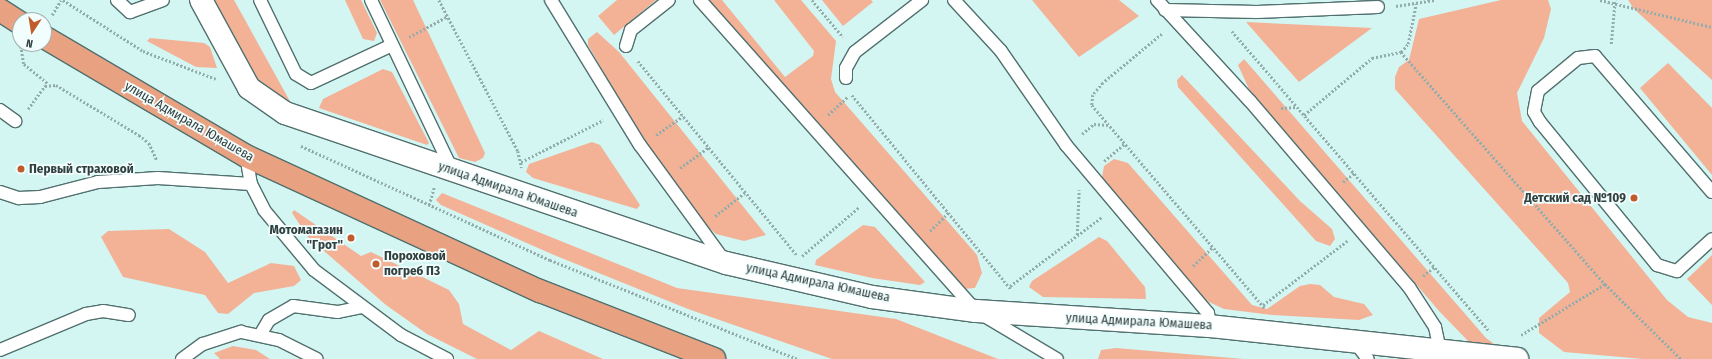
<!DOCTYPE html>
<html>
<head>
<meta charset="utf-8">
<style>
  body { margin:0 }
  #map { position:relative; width:1712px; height:359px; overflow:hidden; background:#d3f6f3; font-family:"Fira Sans Condensed",sans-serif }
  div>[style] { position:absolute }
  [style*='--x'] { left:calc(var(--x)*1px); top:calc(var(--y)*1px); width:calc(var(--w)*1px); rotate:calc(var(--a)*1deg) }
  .green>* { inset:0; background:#f3b196 }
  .path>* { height:2.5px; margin-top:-1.25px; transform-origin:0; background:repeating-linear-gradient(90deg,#92adab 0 2px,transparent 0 4px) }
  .roads { filter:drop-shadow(1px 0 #51706e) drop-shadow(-1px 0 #51706e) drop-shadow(0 1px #51706e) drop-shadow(0 -1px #51706e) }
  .service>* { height:12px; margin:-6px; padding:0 6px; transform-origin:6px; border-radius:6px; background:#fff }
  .minor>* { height:22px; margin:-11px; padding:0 11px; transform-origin:11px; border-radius:11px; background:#fff }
  .primary>* { height:22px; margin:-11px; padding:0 11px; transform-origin:11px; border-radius:11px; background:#e8a281 }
  .dots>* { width:11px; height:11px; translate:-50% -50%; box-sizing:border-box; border:2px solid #f1fefd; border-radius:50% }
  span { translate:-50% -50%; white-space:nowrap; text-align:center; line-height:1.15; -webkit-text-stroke:3.5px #f1fefd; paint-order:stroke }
  .street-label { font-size:13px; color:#313f3e }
  .poi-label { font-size:13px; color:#313f3e; font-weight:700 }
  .left { translate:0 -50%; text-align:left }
  .right { translate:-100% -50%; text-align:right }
  .north { position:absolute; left:12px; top:12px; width:40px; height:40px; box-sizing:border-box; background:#f1fefd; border:1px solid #a4b2b1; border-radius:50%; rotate:192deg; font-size:11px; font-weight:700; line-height:16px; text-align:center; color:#313f3e }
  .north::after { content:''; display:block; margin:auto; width:14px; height:18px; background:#c15b2c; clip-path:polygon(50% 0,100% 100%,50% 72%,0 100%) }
</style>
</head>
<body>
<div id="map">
  <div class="green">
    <i style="clip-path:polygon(211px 0,234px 0,292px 105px,259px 85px)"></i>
    <i style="clip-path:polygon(345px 0,361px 0,377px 33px,374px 41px,363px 39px)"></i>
    <i style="clip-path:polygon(380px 0,413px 0,485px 153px,483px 158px,475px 162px,459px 158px)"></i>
    <i style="clip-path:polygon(617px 0,656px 0,614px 35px,598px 16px)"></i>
    <i style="clip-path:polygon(707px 0,722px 0,785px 77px,813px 56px,814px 51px,774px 0,801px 0,836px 41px,831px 79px,835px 92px,977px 255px,982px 273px,975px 288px,964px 289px)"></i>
    <i style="clip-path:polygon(822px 0,871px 0,873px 2px,843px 26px)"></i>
    <i style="clip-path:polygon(1032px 0,1119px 0,1139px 16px,1079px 57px)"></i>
    <i style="clip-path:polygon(1501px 0,1548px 0,1551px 9px,1544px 38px,1517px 93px,1522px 121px,1667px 300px,1688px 317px,1712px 323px,1712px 359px,1643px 359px,1564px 352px,1539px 333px,1539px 318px,1570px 292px,1568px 283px,1395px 89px,1395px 77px,1399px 67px,1409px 60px,1419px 19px)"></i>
    <i style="clip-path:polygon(1628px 0,1712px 0,1712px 80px,1634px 9px)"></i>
    <i style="clip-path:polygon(1246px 22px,1372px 28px,1299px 82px)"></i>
    <i style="clip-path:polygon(597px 32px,619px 52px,766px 235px,744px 241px,716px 234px,702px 222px,631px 120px,588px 45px,588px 39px)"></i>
    <i style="clip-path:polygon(150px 38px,204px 43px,210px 47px,217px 68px,196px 67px,147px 41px)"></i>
    <i style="clip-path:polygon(1244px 59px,1486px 338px,1497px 346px,1472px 345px,1439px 311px,1249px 89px,1238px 65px)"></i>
    <i style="clip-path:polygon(1668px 63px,1712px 108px,1712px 175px,1640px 88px)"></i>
    <i style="clip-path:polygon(383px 69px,392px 72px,429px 143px,427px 145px,319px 108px,323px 99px)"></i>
    <i style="clip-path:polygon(1182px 75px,1300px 201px,1332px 229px,1335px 239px,1330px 246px,1316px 241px,1178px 87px,1177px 80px)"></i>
    <i style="clip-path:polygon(592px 142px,600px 145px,640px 205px,637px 209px,533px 178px,526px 172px,529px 164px)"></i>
    <i style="clip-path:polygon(1114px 159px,1128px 163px,1252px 305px,1267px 309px,1300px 286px,1310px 284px,1320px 285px,1334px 297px,1364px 304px,1373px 315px,1359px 320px,1273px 315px,1224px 309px,1209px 302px,1184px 279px,1102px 177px,1104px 166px)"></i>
    <i style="clip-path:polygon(442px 193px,677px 288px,896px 319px,998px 359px,832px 359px,688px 309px,554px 255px,441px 205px,436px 200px)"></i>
    <i style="clip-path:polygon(294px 210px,361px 256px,371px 252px,449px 290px,459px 304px,463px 324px,511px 350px,539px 331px,603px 359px,477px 359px,427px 334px,386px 305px,308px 237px,292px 213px)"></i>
    <i style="clip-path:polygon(863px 225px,875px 227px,925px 282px,920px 285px,872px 278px,815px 265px,816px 260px)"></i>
    <i style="clip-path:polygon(169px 229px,205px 252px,228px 283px,271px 263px,294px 266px,301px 280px,294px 286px,254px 293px,228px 314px,218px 313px,205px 295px,123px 277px,101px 237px,108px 231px)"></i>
    <i style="clip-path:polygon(1099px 237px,1107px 241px,1145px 287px,1146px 299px,1043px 297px,1029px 287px,1032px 281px)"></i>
    <i style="clip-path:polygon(1712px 255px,1712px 305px,1687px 279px)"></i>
    <i style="clip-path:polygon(233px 346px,256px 350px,270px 359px,220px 359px,214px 353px)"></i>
    <i style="clip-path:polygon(1116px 348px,1244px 359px,1098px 359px,1101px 350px)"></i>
  </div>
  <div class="path">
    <i style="--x:63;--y:0;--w:95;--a:32.5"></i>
    <i style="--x:143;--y:51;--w:78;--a:21"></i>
    <i style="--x:439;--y:0;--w:170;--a:62.4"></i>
    <i style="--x:518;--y:151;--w:17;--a:77"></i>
    <i style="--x:812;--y:0;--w:48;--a:50"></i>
    <i style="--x:1600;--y:0;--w:115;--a:13.6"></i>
    <i style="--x:1396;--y:6;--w:39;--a:-9"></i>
    <i style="--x:52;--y:15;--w:17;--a:-59"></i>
    <i style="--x:1232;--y:31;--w:396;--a:49.4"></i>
    <i style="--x:1162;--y:34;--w:77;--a:140.3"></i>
    <i style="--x:1103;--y:83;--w:16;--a:130"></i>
    <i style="--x:1093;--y:95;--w:10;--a:96"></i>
    <i style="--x:1092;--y:105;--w:267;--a:49.6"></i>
    <i style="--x:409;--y:37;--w:44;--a:-28.3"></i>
    <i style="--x:1611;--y:44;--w:44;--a:-84.8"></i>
    <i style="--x:21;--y:46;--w:18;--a:81"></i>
    <i style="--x:24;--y:64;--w:32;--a:39"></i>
    <i style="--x:1401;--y:52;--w:309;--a:48.7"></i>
    <i style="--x:638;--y:61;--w:251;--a:50.7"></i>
    <i style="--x:852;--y:95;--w:251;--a:50.7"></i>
    <i style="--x:1281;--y:108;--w:16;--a:-4"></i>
    <i style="--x:28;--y:109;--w:29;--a:-54"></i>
    <i style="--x:45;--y:86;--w:11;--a:-5"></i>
    <i style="--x:56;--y:85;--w:97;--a:31.1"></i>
    <i style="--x:139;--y:135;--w:13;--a:39"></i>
    <i style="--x:149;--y:143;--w:19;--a:65"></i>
    <i style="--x:828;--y:115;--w:26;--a:-43"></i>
    <i style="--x:1304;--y:115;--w:89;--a:-40"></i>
    <i style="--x:1372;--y:58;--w:30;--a:-12"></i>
    <i style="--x:1401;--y:52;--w:11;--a:-49"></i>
    <i style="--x:1408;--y:44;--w:41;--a:-78.7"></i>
    <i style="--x:1082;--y:134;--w:16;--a:-40"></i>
    <i style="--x:1094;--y:124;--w:14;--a:4"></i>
    <i style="--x:656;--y:135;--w:33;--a:-35"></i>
    <i style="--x:301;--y:146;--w:274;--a:24.6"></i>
    <i style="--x:550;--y:260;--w:266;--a:21.8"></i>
    <i style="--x:1104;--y:161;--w:26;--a:-40"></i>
    <i style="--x:521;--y:162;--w:92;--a:-27.1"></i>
    <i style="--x:680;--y:168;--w:36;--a:-36"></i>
    <i style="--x:1343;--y:182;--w:14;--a:-39"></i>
    <i style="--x:429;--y:205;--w:18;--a:-74"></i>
    <i style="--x:715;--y:216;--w:39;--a:-38"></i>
    <i style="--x:930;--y:231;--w:27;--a:-45"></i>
    <i style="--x:1077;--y:235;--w:45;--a:-87.5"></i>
    <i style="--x:802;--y:256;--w:75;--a:-40.7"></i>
    <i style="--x:1193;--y:266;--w:28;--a:-44"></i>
    <i style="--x:1423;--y:276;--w:14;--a:-39"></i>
    <i style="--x:1010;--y:286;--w:115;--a:-36.9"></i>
    <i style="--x:1263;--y:305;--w:106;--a:-37.3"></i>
    <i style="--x:1521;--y:335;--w:98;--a:-31.3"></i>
    <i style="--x:1605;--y:284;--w:107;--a:44.6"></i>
  </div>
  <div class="roads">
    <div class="service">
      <i style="--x:117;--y:0;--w:18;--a:43"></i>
      <i style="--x:130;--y:12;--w:35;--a:-20"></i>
      <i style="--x:260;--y:0;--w:82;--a:64.1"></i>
      <i style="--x:296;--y:74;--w:17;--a:31"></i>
      <i style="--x:311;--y:83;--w:89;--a:-25.1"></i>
      <i style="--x:371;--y:0;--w:188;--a:64.5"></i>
      <i style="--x:551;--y:0;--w:170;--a:58.5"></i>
      <i style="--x:640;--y:145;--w:142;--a:53.9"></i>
      <i style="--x:700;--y:0;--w:416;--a:48.4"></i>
      <i style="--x:976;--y:311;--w:94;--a:30.7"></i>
      <i style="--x:954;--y:0;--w:69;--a:47.3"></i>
      <i style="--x:1001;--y:51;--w:114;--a:55.3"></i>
      <i style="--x:1066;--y:145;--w:220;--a:49.8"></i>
      <i style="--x:1208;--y:313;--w:13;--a:81"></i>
      <i style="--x:1157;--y:0;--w:137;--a:47.4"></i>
      <i style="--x:1250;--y:101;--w:245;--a:49.5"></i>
      <i style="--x:1409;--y:287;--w:48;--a:57"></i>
      <i style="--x:1435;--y:327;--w:24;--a:78"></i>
      <i style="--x:1165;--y:10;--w:92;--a:1.2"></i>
      <i style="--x:1257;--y:12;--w:121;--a:-2.4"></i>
      <i style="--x:626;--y:46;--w:17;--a:-73"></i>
      <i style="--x:631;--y:30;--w:48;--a:-38.3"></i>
      <i style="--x:846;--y:78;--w:10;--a:-90"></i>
      <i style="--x:846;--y:68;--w:18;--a:-61"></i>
      <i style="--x:855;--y:52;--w:85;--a:-37.8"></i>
      <i style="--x:0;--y:110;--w:19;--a:36"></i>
      <i style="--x:246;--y:156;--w:28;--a:80"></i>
      <i style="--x:251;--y:184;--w:29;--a:63"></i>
      <i style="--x:264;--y:210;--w:78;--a:50.2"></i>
      <i style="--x:314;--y:270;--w:109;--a:36.8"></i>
      <i style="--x:401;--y:335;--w:52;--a:27.6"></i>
      <i style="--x:0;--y:192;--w:20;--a:18"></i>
      <i style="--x:19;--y:198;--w:21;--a:-3"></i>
      <i style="--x:40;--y:197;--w:60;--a:-14.5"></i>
      <i style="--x:98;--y:182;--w:60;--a:-3.8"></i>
      <i style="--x:158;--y:178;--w:93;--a:3.7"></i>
      <i style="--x:1712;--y:192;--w:179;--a:-130.7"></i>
      <i style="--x:1595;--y:56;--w:17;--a:173"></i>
      <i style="--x:1578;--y:58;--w:52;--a:140.5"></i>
      <i style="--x:1538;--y:91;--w:21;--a:101"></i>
      <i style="--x:1534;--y:112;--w:12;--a:59"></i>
      <i style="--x:1540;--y:122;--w:185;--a:50.7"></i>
      <i style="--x:1657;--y:265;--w:21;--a:17"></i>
      <i style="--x:1677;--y:271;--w:47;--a:-42.4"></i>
      <i style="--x:260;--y:335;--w:17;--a:-59"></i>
      <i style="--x:269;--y:320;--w:28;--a:-30"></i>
      <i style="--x:293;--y:306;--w:45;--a:7.6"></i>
      <i style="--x:338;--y:312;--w:25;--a:-12"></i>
      <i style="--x:1355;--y:342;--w:21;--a:53"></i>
      <i style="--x:0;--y:350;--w:93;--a:-22.7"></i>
      <i style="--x:86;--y:314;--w:17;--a:-10"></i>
      <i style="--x:103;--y:311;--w:26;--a:9"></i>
      <i style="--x:182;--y:359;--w:26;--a:-36"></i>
      <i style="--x:203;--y:344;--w:40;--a:-18"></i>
      <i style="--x:241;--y:332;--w:39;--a:12"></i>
      <i style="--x:279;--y:340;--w:42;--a:26.6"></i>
    </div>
    <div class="minor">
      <i style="--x:201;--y:0;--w:100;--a:61.4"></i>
      <i style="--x:249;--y:88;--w:44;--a:34.8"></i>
      <i style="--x:285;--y:113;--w:466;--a:18.8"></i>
      <i style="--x:726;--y:263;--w:150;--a:13.1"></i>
      <i style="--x:872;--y:297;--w:105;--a:7.7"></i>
      <i style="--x:976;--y:311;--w:234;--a:3.7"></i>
      <i style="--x:1210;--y:326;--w:309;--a:6.1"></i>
    </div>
    <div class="primary">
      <i style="--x:0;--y:10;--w:24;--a:33"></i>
      <i style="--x:44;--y:37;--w:234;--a:30.5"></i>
      <i style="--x:246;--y:156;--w:324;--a:24.7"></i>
      <i style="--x:540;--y:291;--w:187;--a:21.3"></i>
    </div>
  </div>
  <div class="dots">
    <i style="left:21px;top:169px;background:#c15b2c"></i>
    <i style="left:1634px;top:198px;background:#c15b2c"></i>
    <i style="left:351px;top:238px;background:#c15b2c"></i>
    <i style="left:376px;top:264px;background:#c15b2c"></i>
  </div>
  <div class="street-label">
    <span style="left:189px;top:122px;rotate:30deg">улица Адмирала Юмашева</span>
    <span style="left:508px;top:190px;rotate:19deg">улица Адмирала Юмашева</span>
    <span style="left:818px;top:283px;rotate:12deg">улица Адмирала Юмашева</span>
    <span style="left:1139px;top:322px;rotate:3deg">улица Адмирала Юмашева</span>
  </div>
  <div class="poi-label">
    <span class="left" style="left:29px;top:169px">Первый страховой</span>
    <span class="right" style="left:1626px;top:198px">Детский сад №109</span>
    <span class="right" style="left:343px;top:238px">Мотомагазин<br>"Грот"</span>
    <span class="left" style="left:384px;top:264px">Пороховой<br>погреб П3</span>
  </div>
  <div class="north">N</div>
</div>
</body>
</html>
